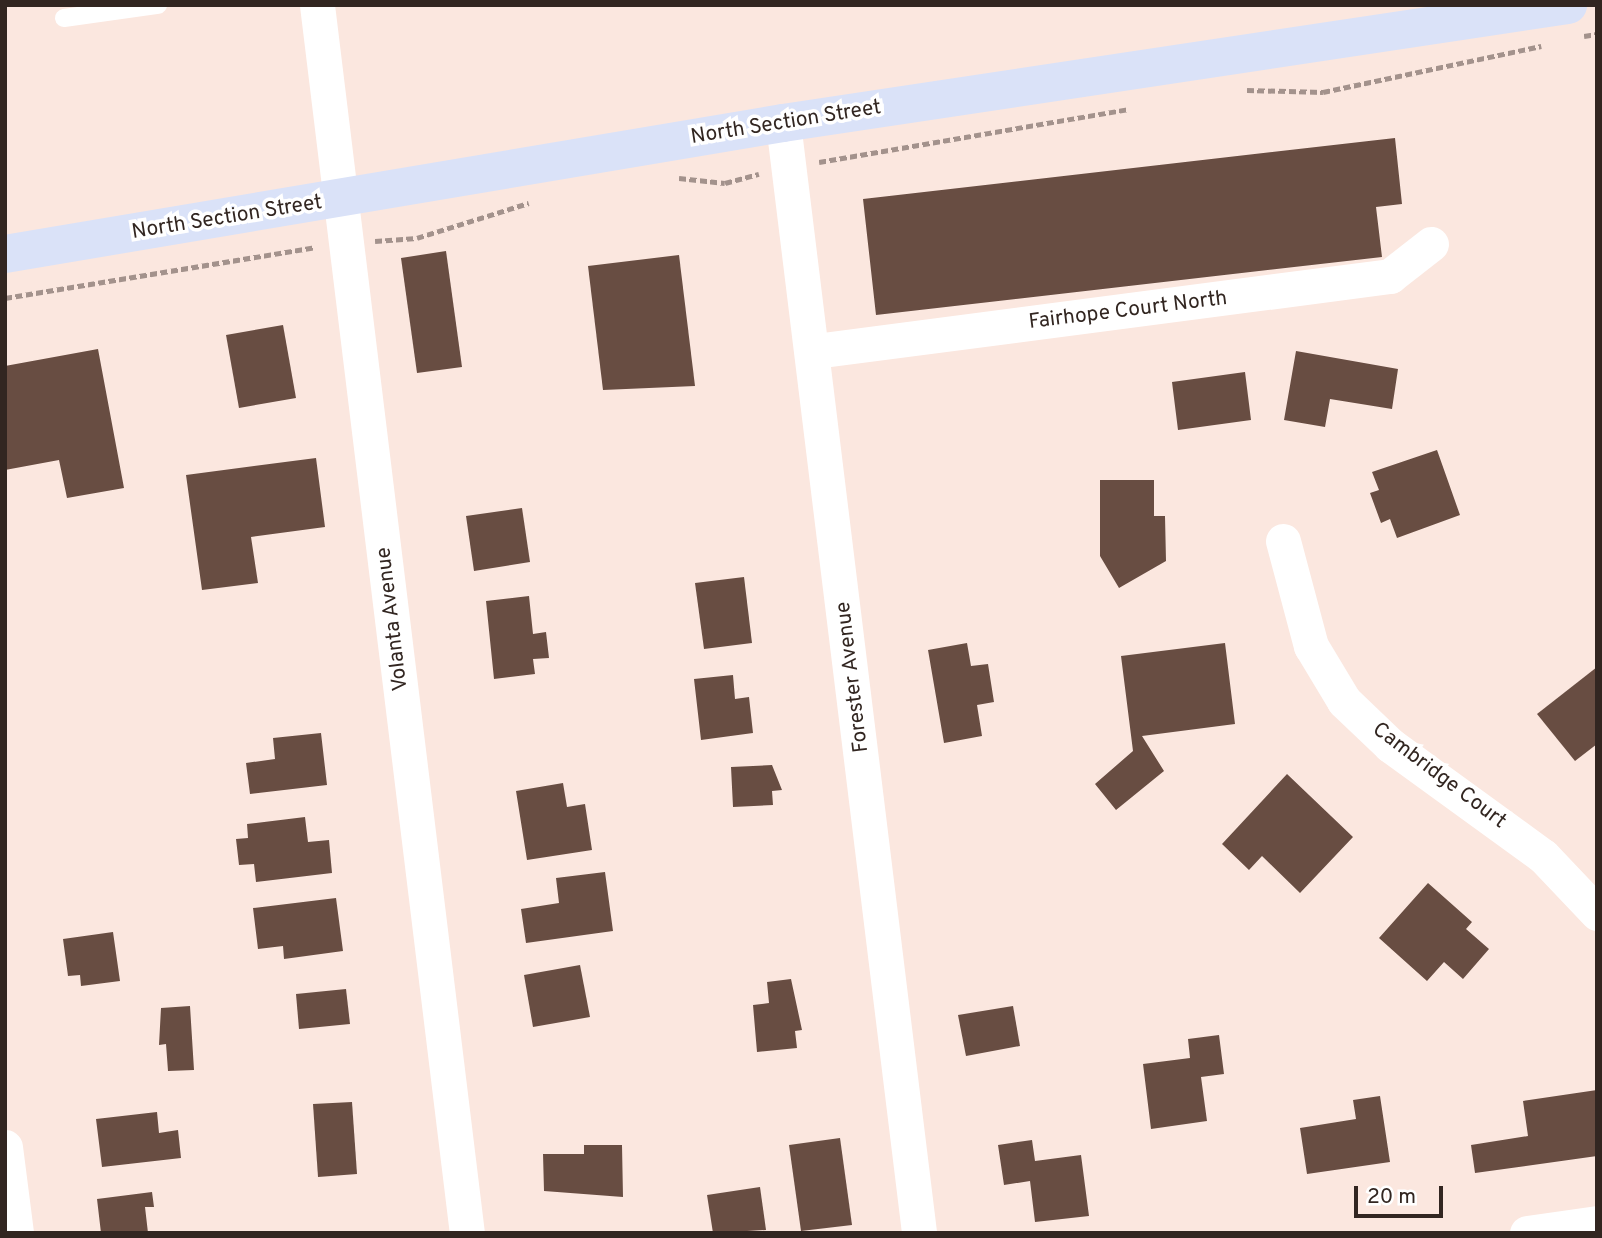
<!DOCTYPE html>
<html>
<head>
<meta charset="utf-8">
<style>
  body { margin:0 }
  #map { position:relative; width:1602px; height:1238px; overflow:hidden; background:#fbe7df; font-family:Overpass,sans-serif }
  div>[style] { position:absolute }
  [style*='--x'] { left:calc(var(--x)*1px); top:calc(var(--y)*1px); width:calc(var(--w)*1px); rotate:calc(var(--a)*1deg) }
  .building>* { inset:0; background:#684d42 }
  .path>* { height:4.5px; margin-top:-2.25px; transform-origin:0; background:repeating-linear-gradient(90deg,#a3928c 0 7px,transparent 0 10.5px) }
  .lane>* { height:18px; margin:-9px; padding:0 9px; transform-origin:9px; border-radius:9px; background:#fff }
  .street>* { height:35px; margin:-17.5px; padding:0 17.5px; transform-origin:17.5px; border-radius:17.5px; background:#fff }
  .secondary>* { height:38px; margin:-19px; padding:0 19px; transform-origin:19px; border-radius:19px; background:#dae2f8 }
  span { translate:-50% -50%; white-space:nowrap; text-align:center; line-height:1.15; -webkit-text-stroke:7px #fff; paint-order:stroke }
  .street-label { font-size:21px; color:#322621 }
  .frame { position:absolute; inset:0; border:7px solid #322621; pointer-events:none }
  .scale { position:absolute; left:1354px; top:1186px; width:89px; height:32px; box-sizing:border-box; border:4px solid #322621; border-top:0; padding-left:9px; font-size:21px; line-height:24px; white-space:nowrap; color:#322621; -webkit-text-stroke:5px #fff; paint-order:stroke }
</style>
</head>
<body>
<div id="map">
  <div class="building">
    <i style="clip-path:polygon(1395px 138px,1402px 204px,1376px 207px,1382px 257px,876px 315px,863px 199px)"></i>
    <i style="clip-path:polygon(446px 251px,462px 367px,417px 373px,401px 258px)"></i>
    <i style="clip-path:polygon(679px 255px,695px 386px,603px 390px,588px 266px)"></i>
    <i style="clip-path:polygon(283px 325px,296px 398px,239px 408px,226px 335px)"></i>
    <i style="clip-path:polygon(98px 349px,124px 488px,67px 498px,59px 460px,5px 470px,5px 366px)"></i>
    <i style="clip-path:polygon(1296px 351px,1398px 369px,1392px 409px,1330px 399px,1325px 427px,1284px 420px)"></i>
    <i style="clip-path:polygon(1245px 372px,1251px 420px,1178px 430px,1172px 382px)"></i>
    <i style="clip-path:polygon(1437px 450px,1460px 515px,1397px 538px,1390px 519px,1381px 523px,1370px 493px,1379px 490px,1372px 472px)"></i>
    <i style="clip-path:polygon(316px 458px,325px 527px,251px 537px,258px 583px,202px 590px,186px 475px)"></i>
    <i style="clip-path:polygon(1100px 480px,1154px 480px,1154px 516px,1165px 516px,1166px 561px,1119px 588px,1100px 556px)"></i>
    <i style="clip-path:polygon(522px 508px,530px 562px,474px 571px,466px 516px)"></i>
    <i style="clip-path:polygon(744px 577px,752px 643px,704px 649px,695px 583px)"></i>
    <i style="clip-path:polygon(529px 596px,533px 634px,546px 632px,549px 658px,533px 659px,535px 674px,494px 679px,486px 601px)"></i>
    <i style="clip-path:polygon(967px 643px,971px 666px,988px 664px,994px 702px,977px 705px,982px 736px,944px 743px,928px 650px)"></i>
    <i style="clip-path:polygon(1225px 643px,1235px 724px,1142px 736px,1164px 771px,1116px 810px,1095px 784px,1133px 751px,1121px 656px)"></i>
    <i style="clip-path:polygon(1597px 667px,1597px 744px,1575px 761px,1537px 714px)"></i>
    <i style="clip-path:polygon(733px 675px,735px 699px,749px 697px,753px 733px,701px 740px,694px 679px)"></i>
    <i style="clip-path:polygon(321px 733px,327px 785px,250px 794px,246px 763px,275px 759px,273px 738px)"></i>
    <i style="clip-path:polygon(772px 765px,782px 790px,772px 791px,773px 805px,733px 807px,731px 767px)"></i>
    <i style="clip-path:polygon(1287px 774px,1353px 837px,1300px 893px,1262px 856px,1249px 870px,1222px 844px)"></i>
    <i style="clip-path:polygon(563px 783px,567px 807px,585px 804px,592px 850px,527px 860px,516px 791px)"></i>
    <i style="clip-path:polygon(305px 817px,308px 842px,329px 840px,332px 873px,256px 882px,254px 864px,239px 865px,236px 839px,248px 838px,247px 824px)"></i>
    <i style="clip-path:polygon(605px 872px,613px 931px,526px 943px,521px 909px,559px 903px,556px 878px)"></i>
    <i style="clip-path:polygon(1428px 883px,1472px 922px,1466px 929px,1489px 949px,1463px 979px,1444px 962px,1427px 981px,1379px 938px)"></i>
    <i style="clip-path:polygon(336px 898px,343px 951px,284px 959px,283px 946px,258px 949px,253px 908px)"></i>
    <i style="clip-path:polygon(113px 932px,120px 981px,81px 986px,80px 975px,68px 976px,63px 939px)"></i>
    <i style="clip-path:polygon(580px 965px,590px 1017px,533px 1027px,524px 975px)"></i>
    <i style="clip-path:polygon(791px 979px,802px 1030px,795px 1031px,797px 1048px,757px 1052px,753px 1005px,769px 1003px,767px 982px)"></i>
    <i style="clip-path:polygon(346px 989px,350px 1024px,299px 1029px,296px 994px)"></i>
    <i style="clip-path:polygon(190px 1006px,194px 1070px,168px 1071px,166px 1044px,159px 1045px,161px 1008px)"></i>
    <i style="clip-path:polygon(1013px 1006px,1020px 1046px,966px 1056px,958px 1015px)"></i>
    <i style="clip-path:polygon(1219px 1035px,1224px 1074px,1201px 1077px,1207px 1121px,1151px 1129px,1143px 1064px,1190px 1058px,1188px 1039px)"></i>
    <i style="clip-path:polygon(1597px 1090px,1597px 1156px,1475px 1173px,1471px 1145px,1528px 1136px,1523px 1101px)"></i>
    <i style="clip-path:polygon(1380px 1096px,1390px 1162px,1307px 1174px,1300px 1128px,1356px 1119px,1353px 1100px)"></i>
    <i style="clip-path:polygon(352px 1102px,357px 1174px,318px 1177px,313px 1104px)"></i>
    <i style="clip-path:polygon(157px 1112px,159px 1133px,178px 1130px,181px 1158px,102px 1167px,96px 1119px)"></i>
    <i style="clip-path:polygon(840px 1138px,852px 1225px,801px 1231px,789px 1145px)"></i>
    <i style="clip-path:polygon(1032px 1140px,1035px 1161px,1081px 1155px,1089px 1216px,1035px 1222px,1030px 1181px,1004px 1185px,998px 1145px)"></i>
    <i style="clip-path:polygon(584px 1145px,622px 1145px,623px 1197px,544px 1191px,543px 1154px,584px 1154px)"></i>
    <i style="clip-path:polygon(760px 1187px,766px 1230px,713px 1233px,707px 1195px)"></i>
    <i style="clip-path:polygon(152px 1192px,154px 1207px,145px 1207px,148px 1233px,101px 1233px,97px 1199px)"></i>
  </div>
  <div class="path">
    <i style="--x:1584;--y:36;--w:13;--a:-9"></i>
    <i style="--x:1247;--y:90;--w:76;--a:1.5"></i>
    <i style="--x:1323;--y:92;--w:223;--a:-11.9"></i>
    <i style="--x:819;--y:162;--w:314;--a:-9.7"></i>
    <i style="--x:679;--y:178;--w:46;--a:6.2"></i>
    <i style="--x:725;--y:183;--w:35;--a:-15"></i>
    <i style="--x:375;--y:241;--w:42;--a:-4.1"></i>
    <i style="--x:417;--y:238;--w:117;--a:-17.4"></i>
    <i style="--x:5;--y:298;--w:314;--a:-9.3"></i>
  </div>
  <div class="lane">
    <i style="--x:64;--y:18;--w:95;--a:-7.9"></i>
  </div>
  <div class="street">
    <i style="--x:317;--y:5;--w:1237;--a:83.04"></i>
    <i style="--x:783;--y:123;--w:1118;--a:83.01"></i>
    <i style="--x:815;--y:351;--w:580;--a:-7.43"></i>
    <i style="--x:1390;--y:276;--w:52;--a:-38"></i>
    <i style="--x:1283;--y:541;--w:109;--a:75.1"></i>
    <i style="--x:1311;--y:646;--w:64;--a:59"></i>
    <i style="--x:1344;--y:701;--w:64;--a:43.7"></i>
    <i style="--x:1390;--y:745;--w:189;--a:36"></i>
    <i style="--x:1543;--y:856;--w:79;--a:46.5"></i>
    <i style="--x:5;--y:1147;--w:87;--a:82.7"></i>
    <i style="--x:1527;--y:1233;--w:71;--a:-8.1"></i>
  </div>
  <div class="secondary">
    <i style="--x:5;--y:254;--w:789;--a:-9.56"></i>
    <i style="--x:783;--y:123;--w:794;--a:-8.55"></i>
  </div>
  <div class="street-label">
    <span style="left:786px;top:123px;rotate:-9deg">North Section Street</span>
    <span style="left:227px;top:218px;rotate:-9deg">North Section Street</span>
    <span style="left:1128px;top:311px;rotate:-7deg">Fairhope Court North</span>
    <span style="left:393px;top:619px;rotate:-97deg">Volanta Avenue</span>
    <span style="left:853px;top:677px;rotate:-97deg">Forester Avenue</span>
    <span style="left:1439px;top:776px;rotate:37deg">Cambridge Court</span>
  </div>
  <div class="frame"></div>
  <div class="scale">20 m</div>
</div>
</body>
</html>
